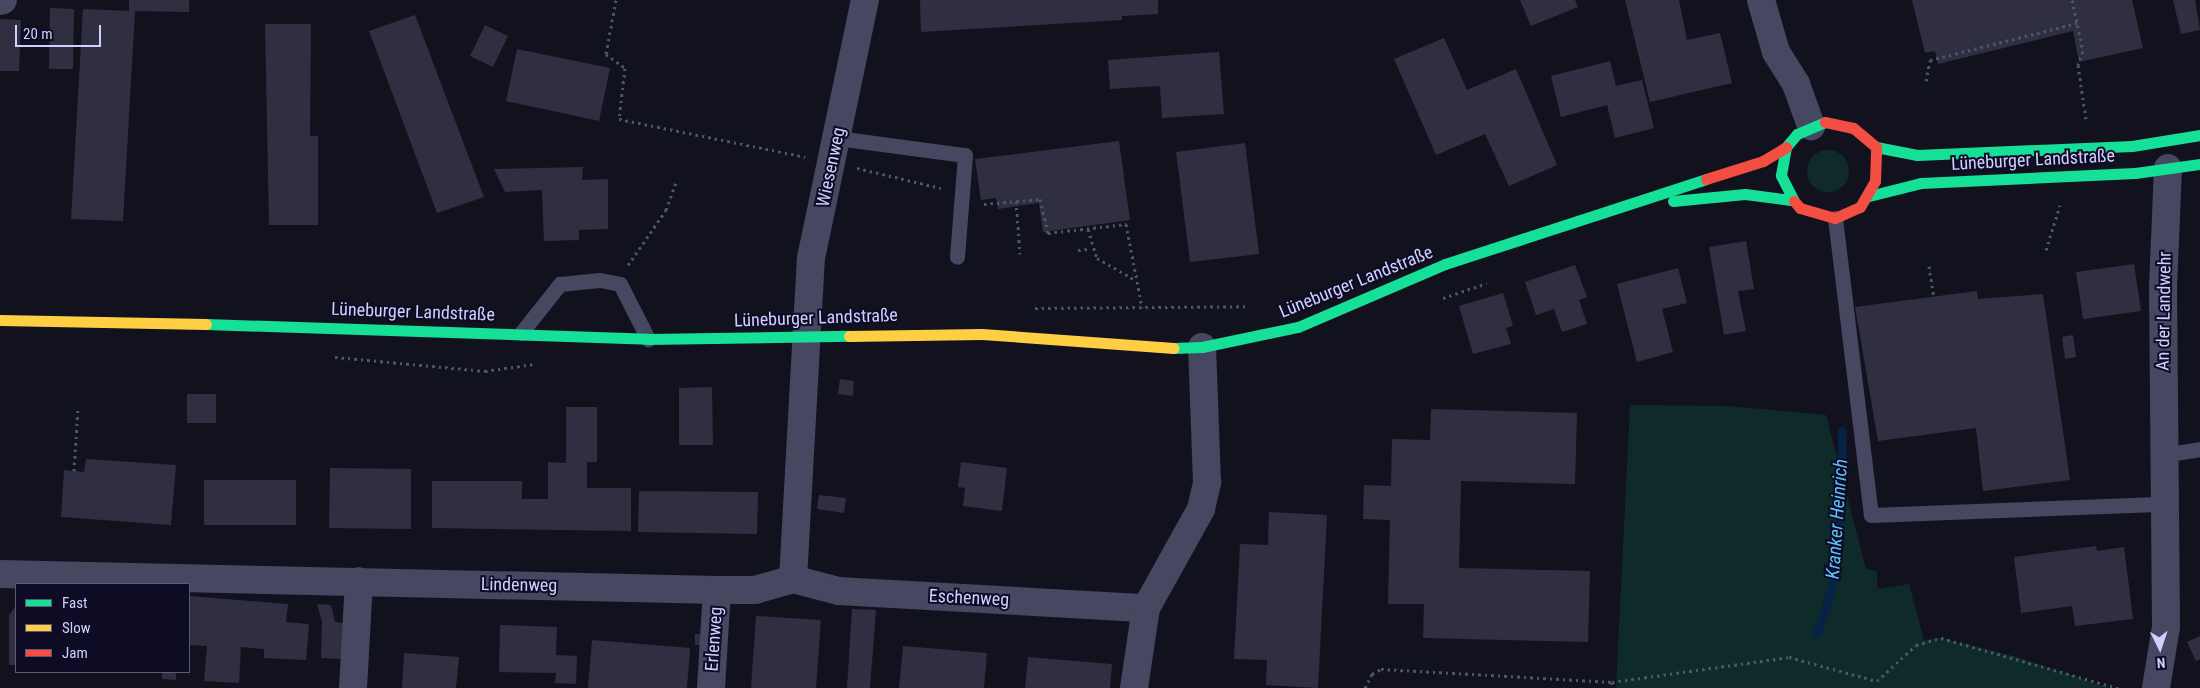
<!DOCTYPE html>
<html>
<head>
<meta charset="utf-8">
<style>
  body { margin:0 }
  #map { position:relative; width:2200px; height:688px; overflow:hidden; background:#12121e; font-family:"Roboto Condensed",sans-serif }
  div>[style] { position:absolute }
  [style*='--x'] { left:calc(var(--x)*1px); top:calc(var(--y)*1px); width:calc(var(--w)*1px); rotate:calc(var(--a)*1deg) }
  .green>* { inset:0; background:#0f2b29 }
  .round { border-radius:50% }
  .stream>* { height:9px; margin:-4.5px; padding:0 4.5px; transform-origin:4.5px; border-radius:4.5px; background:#082244 }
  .building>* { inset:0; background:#302f41 }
  .path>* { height:3px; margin-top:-1.5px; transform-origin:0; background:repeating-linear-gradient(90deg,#465966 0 2.5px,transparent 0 6.5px) }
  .lane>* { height:15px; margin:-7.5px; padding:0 7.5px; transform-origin:7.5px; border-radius:7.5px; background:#464760 }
  .street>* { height:28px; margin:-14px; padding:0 14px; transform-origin:14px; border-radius:14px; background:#464760 }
  .fast>* { height:11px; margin:-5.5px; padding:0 5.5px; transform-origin:5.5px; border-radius:5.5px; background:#16e098 }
  .slow>* { height:11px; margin:-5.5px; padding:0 5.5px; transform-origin:5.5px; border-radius:5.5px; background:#ffcf43 }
  .jam>* { height:11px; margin:-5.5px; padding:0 5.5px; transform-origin:5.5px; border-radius:5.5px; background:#f24e42 }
  span { translate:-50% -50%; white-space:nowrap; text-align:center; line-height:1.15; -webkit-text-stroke:4px #0e0c24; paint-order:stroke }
  .street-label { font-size:18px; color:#d1cfff }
  .water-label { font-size:19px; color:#5dc2ff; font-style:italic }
  .legend { position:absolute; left:15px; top:583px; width:175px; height:90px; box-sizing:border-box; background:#0e0c24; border:1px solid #5c5a7c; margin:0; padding:6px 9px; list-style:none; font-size:15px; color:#d1cfff }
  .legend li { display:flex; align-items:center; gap:10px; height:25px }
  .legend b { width:25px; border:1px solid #5c5a7c }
  .north { position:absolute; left:2135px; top:623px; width:50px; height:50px; -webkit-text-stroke:4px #0e0c24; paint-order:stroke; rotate:176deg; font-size:14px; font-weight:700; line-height:20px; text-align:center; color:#d1cfff }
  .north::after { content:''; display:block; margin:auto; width:18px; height:22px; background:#d1cfff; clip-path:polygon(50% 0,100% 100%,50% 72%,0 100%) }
  .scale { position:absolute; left:15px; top:25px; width:86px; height:22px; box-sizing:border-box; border:2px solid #d1cfff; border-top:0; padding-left:6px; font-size:15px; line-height:18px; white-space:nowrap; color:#d1cfff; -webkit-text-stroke:4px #0e0c24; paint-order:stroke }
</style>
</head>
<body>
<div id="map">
  <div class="green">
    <i class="round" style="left:1807px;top:150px;width:42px;height:42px"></i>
    <i style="clip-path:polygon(1630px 405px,1728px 406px,1826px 415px,1866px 569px,1877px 572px,1877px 589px,1909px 584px,1924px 640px,1941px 638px,2017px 657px,2109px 688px,1616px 688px)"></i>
  </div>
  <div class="stream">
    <i style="--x:1817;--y:634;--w:52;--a:-72.3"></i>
    <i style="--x:1833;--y:584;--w:52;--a:-82.3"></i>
    <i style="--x:1840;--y:532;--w:101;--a:-88.9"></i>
  </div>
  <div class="building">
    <i style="clip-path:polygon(129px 0,189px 0,189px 12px,135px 11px,123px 221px,71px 219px,83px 9px,129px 11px)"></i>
    <i style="clip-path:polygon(920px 0,1158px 0,1158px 14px,1122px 16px,1122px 20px,921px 32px)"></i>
    <i style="clip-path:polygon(1520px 0,1575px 0,1578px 7px,1531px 26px)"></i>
    <i style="clip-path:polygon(1625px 0,1679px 0,1687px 40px,1720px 33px,1732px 83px,1650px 102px)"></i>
    <i style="clip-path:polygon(1912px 0,2132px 0,2143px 48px,2079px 62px,2073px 31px,1938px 64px,1935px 51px,1925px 53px)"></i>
    <i style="clip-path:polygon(2173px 0,2195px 0,2200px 30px,2181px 34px)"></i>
    <i style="clip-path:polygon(50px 8px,74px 9px,73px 69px,49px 69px)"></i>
    <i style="clip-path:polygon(415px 15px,484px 197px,437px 213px,369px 31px)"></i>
    <i style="clip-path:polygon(0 19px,21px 20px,19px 71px,0 71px)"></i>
    <i style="clip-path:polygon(265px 24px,311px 24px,310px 136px,318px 136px,318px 225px,269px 225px)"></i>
    <i style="clip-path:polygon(485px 25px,508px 36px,493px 67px,470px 56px)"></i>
    <i style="clip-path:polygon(1444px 38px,1467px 90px,1516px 69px,1557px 165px,1509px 186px,1485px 134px,1436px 155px,1394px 59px)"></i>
    <i style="clip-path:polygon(517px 49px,610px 68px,599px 121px,506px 101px)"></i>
    <i style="clip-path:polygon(1219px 52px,1224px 114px,1162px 118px,1160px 86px,1110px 89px,1108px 60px)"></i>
    <i style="clip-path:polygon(1610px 61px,1616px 86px,1642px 80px,1654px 128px,1615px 138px,1607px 105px,1561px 117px,1551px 76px)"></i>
    <i style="clip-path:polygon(1119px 141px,1130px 220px,1043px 232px,1039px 203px,998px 209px,996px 198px,981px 200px,975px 159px)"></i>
    <i style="clip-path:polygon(1245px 143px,1259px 254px,1190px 262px,1176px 152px)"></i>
    <i style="clip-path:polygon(583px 167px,582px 180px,608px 179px,608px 229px,579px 230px,579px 240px,544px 241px,542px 190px,505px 192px,494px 169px)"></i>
    <i style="clip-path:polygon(1746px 241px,1754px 289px,1738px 291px,1746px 331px,1724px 335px,1709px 247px)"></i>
    <i style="clip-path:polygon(2134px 264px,2141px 311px,2083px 319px,2076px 272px)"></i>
    <i style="clip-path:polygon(1575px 265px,1587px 297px,1579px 300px,1587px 324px,1562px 332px,1554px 309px,1536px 315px,1525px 282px)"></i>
    <i style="clip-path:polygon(1678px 268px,1687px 303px,1662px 309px,1673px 352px,1637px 362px,1617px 284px)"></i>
    <i style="clip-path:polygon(1977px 291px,1978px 299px,2043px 294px,2070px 480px,1983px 491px,1976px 428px,1878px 441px,1855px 307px)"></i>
    <i style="clip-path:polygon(1503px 293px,1513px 326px,1506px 328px,1511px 344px,1473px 354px,1459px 306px)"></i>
    <i style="clip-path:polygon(2073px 335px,2076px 357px,2065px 359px,2062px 337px)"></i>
    <i style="clip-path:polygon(840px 379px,854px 381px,853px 396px,838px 394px)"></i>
    <i style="clip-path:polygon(712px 387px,713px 445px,679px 445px,679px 388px)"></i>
    <i style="clip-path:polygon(187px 394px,216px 394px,216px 423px,187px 423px)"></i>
    <i style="clip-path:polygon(566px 407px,597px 407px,597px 462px,587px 462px,587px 488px,631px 488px,631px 531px,432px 528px,432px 481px,522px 481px,522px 499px,548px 499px,548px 462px,566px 463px)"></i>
    <i style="clip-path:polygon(1431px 409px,1577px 413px,1575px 484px,1461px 481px,1459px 568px,1590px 571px,1588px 642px,1423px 638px,1424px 604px,1388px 604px,1390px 520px,1363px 519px,1364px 485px,1391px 486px,1392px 439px,1430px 440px)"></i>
    <i style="clip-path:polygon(86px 459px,176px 465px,171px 525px,61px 517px,64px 470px,84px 472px)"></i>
    <i style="clip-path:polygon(961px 462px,1007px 468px,1002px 511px,963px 506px,965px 488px,958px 487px)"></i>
    <i style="clip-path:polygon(330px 468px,411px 469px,411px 529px,329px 528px)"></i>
    <i style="clip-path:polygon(204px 480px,296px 480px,296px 525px,204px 525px)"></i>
    <i style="clip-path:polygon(639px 491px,758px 492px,757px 534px,638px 532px)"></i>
    <i style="clip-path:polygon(819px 495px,846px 498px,844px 513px,817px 509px)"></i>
    <i style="clip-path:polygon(1269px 512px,1327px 515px,1318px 688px,1266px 685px,1267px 660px,1234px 659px,1240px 544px,1268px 545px)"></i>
    <i style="clip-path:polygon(2096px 546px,2097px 551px,2124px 547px,2133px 619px,2075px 626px,2072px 606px,2021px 613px,2014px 557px)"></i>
    <i style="clip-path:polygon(189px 596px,288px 604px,286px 622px,309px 624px,306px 660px,264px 658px,264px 649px,241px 647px,239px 683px,204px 681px,207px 646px,189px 645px)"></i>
    <i style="clip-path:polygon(317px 604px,331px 605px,335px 622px,344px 623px,343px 659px,321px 658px,322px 622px)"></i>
    <i style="clip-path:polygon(16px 606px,16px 665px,9px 665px,9px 615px)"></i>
    <i style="clip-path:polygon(852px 609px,876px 610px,870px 688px,847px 688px)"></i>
    <i style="clip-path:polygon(756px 616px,821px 620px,816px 688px,751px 688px)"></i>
    <i style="clip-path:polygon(500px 625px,557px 627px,556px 655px,577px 656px,576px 684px,555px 683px,556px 673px,499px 672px)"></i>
    <i style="clip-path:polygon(695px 634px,705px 634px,705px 645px,695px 645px)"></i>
    <i style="clip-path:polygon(2200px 636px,2200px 659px,2196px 661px,2187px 642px)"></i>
    <i style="clip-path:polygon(592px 640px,690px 648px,687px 688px,588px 688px)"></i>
    <i style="clip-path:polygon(903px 646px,987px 653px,984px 688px,899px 688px)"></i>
    <i style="clip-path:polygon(404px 653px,459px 657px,456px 688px,402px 688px)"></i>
    <i style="clip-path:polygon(1028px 657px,1112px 664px,1110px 688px,1025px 688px)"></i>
    <i style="clip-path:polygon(162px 672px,176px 672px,176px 680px,162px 679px)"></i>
  </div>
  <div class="path">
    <i style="--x:616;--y:0;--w:55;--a:100.5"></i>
    <i style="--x:606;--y:54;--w:24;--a:36"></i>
    <i style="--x:625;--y:68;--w:51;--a:96.7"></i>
    <i style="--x:619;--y:119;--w:190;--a:11.5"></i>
    <i style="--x:2072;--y:0;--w:52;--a:77.8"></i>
    <i style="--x:2083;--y:51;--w:15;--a:110"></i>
    <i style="--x:2078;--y:65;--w:55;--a:81.6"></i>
    <i style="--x:1926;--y:81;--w:21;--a:-79"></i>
    <i style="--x:1930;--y:60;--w:152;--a:-14.1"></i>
    <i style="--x:857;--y:168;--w:86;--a:13.4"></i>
    <i style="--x:1016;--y:201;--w:53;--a:85.7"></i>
    <i style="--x:984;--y:204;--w:56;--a:-5.1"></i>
    <i style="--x:1040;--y:199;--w:35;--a:77"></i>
    <i style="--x:1048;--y:233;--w:79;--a:-6.6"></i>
    <i style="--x:1126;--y:224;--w:85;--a:79.1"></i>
    <i style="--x:1088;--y:229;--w:30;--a:73"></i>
    <i style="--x:1097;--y:258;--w:44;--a:30.1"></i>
    <i style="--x:1078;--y:250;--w:13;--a:-4"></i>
    <i style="--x:2046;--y:250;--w:47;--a:-72.7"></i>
    <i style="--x:628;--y:265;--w:67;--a:-55.4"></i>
    <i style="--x:666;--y:210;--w:30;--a:-70"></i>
    <i style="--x:1929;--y:266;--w:31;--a:81"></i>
    <i style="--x:1443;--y:298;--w:46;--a:-18.8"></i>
    <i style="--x:1035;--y:308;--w:214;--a:-0.5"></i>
    <i style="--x:335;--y:357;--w:151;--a:5.3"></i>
    <i style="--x:485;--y:371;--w:49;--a:-8.3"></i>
    <i style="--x:74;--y:471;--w:63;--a:-86.4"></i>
    <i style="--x:1612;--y:682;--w:6;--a:90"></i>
    <i style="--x:1365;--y:688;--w:16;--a:-63"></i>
    <i style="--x:1372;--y:674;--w:10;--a:-29"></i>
    <i style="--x:1381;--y:669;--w:231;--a:3.2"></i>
    <i style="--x:1612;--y:682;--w:179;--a:-8"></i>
    <i style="--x:1789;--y:657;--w:91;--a:15.3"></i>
    <i style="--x:1877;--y:681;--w:53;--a:-42.7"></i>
    <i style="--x:1916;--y:645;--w:26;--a:-16"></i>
    <i style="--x:1941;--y:638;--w:184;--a:15.8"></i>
  </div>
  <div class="lane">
    <i style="--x:837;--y:138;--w:129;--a:7.6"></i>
    <i style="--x:965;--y:155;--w:102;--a:94.5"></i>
    <i style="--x:1835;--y:218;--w:299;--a:83.1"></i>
    <i style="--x:1871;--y:515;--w:293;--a:-2.2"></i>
    <i style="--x:521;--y:333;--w:63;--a:-51.5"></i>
    <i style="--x:560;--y:284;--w:40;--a:-5.7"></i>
    <i style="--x:600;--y:280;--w:20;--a:11"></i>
    <i style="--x:620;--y:284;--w:62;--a:63"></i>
    <i style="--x:2162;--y:455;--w:38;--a:-9"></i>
  </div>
  <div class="street">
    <i style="--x:1761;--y:0;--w:54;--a:73.9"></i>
    <i style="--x:1776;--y:52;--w:38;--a:58"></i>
    <i style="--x:1796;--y:84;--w:45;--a:70.3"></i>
    <i style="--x:0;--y:1;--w:3;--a:-18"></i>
    <i style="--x:0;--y:574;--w:717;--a:1.28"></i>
    <i style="--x:717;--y:590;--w:38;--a:0"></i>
    <i style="--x:755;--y:590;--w:40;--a:-16"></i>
    <i style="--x:793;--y:579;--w:322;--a:-86.8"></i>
    <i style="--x:811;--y:258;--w:264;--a:-78.2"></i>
    <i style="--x:793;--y:579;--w:47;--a:14.9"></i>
    <i style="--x:838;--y:591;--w:308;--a:3.2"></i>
    <i style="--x:353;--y:688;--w:107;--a:-86.8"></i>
    <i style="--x:711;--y:688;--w:98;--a:-86.5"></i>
    <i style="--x:1134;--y:688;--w:81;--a:-81.5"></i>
    <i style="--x:1146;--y:608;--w:113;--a:-60.9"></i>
    <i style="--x:1201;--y:509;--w:28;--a:-77"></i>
    <i style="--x:1207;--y:482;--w:135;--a:-92.1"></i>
    <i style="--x:2156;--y:688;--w:62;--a:-80.7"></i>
    <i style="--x:2166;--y:627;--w:340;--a:-90.5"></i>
    <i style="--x:2163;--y:287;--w:119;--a:-87.6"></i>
  </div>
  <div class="fast">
    <i style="--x:1876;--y:147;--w:42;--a:11"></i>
    <i style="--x:1917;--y:155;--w:215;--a:-2.4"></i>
    <i style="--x:2132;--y:146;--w:69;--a:-9.2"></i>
    <i style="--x:1869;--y:196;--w:54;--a:-14"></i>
    <i style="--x:1921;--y:183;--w:214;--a:-2.7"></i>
    <i style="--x:2135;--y:173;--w:66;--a:-7.9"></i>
    <i style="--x:1673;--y:201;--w:72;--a:-5.6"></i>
    <i style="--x:1745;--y:194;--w:46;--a:7.4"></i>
    <i style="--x:1794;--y:201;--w:29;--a:-117"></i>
    <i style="--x:1781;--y:175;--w:28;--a:-80"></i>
    <i style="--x:1786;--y:147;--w:17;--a:-50"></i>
    <i style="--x:1797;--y:134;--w:30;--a:-23"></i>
    <i style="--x:206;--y:324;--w:442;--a:1.9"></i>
    <i style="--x:648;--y:339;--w:201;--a:-0.9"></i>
    <i style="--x:1173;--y:348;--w:29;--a:-2"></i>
    <i style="--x:1202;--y:347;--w:98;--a:-11.8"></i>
    <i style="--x:1298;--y:327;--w:160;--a:-23.2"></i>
    <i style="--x:1445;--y:264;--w:274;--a:-18"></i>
  </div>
  <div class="slow">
    <i style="--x:0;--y:320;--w:206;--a:1.1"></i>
    <i style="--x:849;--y:336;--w:133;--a:-0.9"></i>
    <i style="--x:982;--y:334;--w:192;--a:4.2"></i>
  </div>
  <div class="jam">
    <i style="--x:1706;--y:179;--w:60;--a:-17.5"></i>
    <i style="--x:1763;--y:161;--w:27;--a:-31"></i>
    <i style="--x:1794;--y:201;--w:9;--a:49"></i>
    <i style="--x:1800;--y:208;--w:36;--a:16"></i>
    <i style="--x:1835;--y:218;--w:27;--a:-24"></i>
    <i style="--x:1860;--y:207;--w:30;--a:-60"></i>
    <i style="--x:1875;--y:181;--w:34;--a:-88"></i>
    <i style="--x:1876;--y:147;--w:30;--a:-140"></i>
    <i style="--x:1853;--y:128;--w:29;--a:-168"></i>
  </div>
  <div class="street-label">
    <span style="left:2033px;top:160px;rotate:-3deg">Lüneburger Landstraße</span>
    <span style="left:831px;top:167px;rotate:-78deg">Wiesenweg</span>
    <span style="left:1356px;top:282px;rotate:-22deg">Lüneburger Landstraße</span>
    <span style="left:2164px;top:311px;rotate:-89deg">An der Landwehr</span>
    <span style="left:413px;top:312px;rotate:2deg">Lüneburger Landstraße</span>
    <span style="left:816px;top:318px;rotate:-2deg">Lüneburger Landstraße</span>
    <span style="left:519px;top:585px;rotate:1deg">Lindenweg</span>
    <span style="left:969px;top:598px;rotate:3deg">Eschenweg</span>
    <span style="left:714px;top:639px;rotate:-86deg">Erlenweg</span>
  </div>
  <div class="water-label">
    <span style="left:1837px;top:519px;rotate:-86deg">Kranker Heinrich</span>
  </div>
  <ul class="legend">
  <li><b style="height:6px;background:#16e098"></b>Fast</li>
  <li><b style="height:6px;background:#ffcf43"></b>Slow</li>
  <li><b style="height:6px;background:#f24e42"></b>Jam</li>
  </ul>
  <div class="north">N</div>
  <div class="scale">20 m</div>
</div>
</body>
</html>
